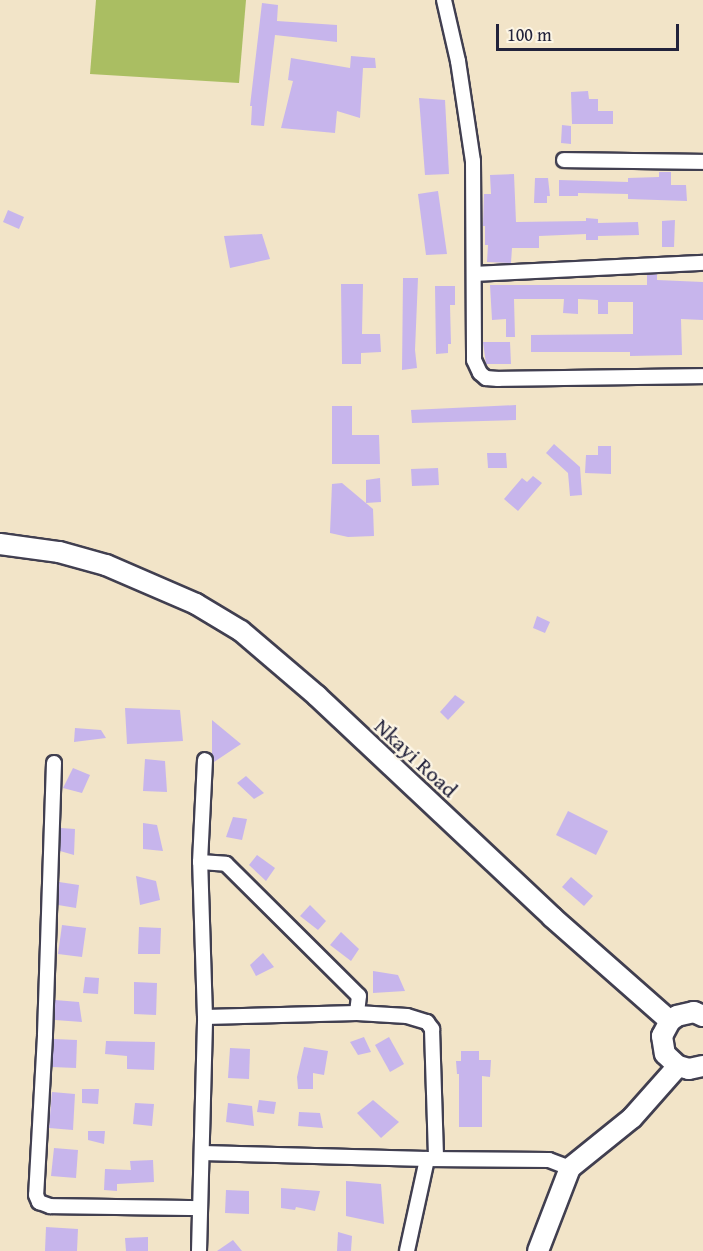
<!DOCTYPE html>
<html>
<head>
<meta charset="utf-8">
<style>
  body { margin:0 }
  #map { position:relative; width:703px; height:1251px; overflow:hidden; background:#f2e4c8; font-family:"Gentium Book Plus",serif }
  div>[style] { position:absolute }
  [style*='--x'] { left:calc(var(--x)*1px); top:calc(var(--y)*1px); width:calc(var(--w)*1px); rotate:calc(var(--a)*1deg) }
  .green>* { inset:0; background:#aabe62 }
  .building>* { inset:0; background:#c7b5ec }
  .roads { filter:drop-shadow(2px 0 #413f50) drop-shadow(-2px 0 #413f50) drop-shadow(0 2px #413f50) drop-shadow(0 -2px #413f50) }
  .street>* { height:14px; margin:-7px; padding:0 7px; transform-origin:7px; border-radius:7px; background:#fff }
  .secondary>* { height:20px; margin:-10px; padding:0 10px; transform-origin:10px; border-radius:10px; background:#fff }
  span { translate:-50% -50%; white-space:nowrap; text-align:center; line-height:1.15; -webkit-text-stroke:4.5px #fcf5e5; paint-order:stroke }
  .street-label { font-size:22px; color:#22223b }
  .scale { position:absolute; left:496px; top:24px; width:183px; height:27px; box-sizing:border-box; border:3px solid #22223b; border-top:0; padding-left:8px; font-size:18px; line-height:21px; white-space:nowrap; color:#22223b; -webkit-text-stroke:4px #fcf5e5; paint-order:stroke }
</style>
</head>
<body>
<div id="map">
  <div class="green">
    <i style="clip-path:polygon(96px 0,246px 0,239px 83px,90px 74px)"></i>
  </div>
  <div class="building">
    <i style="clip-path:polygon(262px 3px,278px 5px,277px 21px,337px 25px,337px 42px,275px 35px,264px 126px,251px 125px,252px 106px,250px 106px)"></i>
    <i style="clip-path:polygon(351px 56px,375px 58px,376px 68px,363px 68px,360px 118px,337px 111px,335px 133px,281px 128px,293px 81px,288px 80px,291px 58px,350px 68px)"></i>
    <i style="clip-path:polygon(588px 91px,589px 99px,598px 99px,598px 111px,613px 111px,613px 124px,572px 124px,571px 92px)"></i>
    <i style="clip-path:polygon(419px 98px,445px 100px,449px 174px,425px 175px)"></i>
    <i style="clip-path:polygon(562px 125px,571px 126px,571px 144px,561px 143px)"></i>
    <i style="clip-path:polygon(659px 172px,671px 172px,671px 185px,686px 185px,687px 201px,628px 199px,628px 194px,578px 193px,578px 196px,559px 196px,559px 180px,628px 182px,628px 178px,659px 177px)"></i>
    <i style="clip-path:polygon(514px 174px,516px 222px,586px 221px,586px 218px,598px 219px,598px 223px,638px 222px,639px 235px,598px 236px,598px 240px,586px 240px,586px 234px,539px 236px,539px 248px,512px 248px,511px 263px,487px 262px,488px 245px,485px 245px,485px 226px,483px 226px,484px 194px,491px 194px,490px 175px)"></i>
    <i style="clip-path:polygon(535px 178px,548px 178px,550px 196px,547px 196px,547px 203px,534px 203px)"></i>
    <i style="clip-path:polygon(438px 191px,447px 254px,426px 255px,418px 194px)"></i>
    <i style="clip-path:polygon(8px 210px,24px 217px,19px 229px,3px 222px)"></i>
    <i style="clip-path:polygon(675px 220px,674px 247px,662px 247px,662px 221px)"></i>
    <i style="clip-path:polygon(262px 234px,270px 259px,230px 268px,224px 236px)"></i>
    <i style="clip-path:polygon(657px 274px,657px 280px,703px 282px,703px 320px,681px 319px,682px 355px,630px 356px,630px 352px,531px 352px,531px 335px,633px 334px,633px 302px,608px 302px,608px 314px,598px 314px,598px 300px,578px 299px,578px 314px,563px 313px,564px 299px,514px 299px,515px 337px,506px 337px,506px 319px,492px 320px,490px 285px,647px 285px,647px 275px)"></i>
    <i style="clip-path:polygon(403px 278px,418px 278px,415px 350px,417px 368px,402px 370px)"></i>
    <i style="clip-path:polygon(341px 284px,363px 284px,362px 334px,380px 334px,381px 352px,361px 353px,361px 364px,342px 364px)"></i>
    <i style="clip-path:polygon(435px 286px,455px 286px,455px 305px,450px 305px,451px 344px,448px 344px,448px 353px,436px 354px)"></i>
    <i style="clip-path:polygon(483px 342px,510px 342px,511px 364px,486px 364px)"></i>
    <i style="clip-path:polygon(516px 405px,516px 420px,412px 423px,411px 410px)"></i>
    <i style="clip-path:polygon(332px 406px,352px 406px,352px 435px,379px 435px,380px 464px,332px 464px)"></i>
    <i style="clip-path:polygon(554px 444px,580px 467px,582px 495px,570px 496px,568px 473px,546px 453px)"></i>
    <i style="clip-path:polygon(598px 446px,611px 446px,611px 474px,585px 473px,586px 455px,598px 455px)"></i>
    <i style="clip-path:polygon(487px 453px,506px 453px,507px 468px,488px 468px)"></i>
    <i style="clip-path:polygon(438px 468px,439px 485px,412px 486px,411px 469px)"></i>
    <i style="clip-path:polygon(533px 476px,542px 483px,518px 511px,504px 499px,522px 478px,527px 482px)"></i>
    <i style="clip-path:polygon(380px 478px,381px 502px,366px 503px,366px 480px)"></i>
    <i style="clip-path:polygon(342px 483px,373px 509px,374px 536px,348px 537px,330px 533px,332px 484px)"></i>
    <i style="clip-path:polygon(537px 616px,550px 622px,545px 633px,533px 628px)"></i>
    <i style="clip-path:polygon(455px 695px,465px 702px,448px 720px,440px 712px)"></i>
    <i style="clip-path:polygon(125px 708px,180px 710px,183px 741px,127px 744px)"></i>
    <i style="clip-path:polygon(212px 720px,241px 744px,214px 762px,212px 755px)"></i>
    <i style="clip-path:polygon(75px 728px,101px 730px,106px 738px,74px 742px)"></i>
    <i style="clip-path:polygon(145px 759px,165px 761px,167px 792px,143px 791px)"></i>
    <i style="clip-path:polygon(73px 768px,90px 775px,82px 793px,63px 788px)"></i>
    <i style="clip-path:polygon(246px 776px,264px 793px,254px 799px,237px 783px)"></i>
    <i style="clip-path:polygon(568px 811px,608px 831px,596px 855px,556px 835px)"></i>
    <i style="clip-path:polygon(233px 817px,247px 819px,242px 840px,226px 837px)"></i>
    <i style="clip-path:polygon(143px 823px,157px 825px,163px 851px,143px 849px)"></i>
    <i style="clip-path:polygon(61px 828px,75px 829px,74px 855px,60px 851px)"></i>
    <i style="clip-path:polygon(257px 855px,275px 868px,266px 881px,249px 865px)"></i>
    <i style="clip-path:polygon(136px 876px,156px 881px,160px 900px,140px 905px)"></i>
    <i style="clip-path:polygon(571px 877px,593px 896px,584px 906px,562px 887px)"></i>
    <i style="clip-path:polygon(59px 882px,79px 885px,76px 908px,58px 905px)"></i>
    <i style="clip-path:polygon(310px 905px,326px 921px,318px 930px,300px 916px)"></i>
    <i style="clip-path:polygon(62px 925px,86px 928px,82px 957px,58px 954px)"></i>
    <i style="clip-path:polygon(139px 927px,161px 928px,160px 954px,138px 954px)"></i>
    <i style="clip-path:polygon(341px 932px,359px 949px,351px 961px,330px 945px)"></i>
    <i style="clip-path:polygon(263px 953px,274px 967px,256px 976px,250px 965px)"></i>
    <i style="clip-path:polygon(373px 971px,398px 975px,405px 991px,373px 993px)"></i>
    <i style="clip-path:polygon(85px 977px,99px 978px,98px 994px,83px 993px)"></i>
    <i style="clip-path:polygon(134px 982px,157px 983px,156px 1015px,134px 1014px)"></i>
    <i style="clip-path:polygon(55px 1000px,79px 1002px,82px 1022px,55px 1020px)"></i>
    <i style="clip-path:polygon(364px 1037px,371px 1052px,358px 1055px,350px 1042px)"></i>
    <i style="clip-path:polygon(389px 1037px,404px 1064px,390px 1072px,375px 1045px)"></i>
    <i style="clip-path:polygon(54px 1039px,77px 1040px,76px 1068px,52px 1067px)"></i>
    <i style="clip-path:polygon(106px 1041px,155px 1042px,154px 1070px,127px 1069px,127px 1056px,105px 1054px)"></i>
    <i style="clip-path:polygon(304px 1047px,328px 1051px,324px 1075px,313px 1073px,313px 1089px,298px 1089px,297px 1077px)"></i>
    <i style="clip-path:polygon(230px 1048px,250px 1049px,249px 1079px,228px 1078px)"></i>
    <i style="clip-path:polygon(461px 1051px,479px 1051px,479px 1060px,491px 1060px,490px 1077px,482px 1076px,482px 1127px,459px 1127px,459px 1074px,457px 1074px,456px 1061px,461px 1061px)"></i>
    <i style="clip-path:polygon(82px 1089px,99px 1089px,98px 1104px,82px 1103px)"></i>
    <i style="clip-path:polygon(52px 1092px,75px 1094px,73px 1130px,49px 1128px)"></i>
    <i style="clip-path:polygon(259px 1100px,276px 1102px,274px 1114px,257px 1112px)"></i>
    <i style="clip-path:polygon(373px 1100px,399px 1122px,381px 1138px,357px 1113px)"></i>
    <i style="clip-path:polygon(135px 1103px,154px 1104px,152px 1126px,133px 1124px)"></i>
    <i style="clip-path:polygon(228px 1103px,252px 1106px,254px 1126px,226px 1122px)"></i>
    <i style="clip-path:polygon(299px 1112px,320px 1113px,323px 1128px,298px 1126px)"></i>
    <i style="clip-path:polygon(88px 1131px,105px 1131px,104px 1144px,88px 1140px)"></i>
    <i style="clip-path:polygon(54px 1148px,78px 1150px,76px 1178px,51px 1176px)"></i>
    <i style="clip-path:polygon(153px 1160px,154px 1182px,117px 1184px,117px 1191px,104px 1190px,105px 1169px,131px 1170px,130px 1161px)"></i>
    <i style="clip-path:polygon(346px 1181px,381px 1184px,384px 1224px,346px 1216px)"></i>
    <i style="clip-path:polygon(281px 1188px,320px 1191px,315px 1211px,296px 1207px,295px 1210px,281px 1208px)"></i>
    <i style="clip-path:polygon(226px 1190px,249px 1191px,249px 1214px,225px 1213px)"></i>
    <i style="clip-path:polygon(46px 1227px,78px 1229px,77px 1251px,45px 1251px)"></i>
    <i style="clip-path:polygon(338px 1232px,352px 1236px,351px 1251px,337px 1251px)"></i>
    <i style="clip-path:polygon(148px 1237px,148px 1251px,126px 1251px,125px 1238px)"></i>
    <i style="clip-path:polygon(233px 1240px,242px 1251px,217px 1251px)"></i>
  </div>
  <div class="roads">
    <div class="street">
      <i style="--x:444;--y:0;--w:63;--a:77.1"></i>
      <i style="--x:458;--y:61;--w:101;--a:81.5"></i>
      <i style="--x:473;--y:161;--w:199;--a:89.7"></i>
      <i style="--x:474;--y:360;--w:14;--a:65"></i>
      <i style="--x:480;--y:373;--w:8;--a:40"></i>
      <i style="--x:486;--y:378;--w:12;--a:5"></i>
      <i style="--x:498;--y:379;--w:205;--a:-0.8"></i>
      <i style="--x:564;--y:160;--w:139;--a:0.8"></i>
      <i style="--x:475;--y:274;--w:228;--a:-2.8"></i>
      <i style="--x:54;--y:763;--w:273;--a:91.9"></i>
      <i style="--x:45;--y:1036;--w:159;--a:93.2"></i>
      <i style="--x:36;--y:1195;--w:8;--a:67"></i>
      <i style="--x:39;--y:1202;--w:12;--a:20"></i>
      <i style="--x:50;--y:1206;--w:150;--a:0.8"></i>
      <i style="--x:200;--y:862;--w:26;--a:4"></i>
      <i style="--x:226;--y:864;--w:187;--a:44.8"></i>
      <i style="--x:359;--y:996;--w:17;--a:97"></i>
      <i style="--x:205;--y:1017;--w:152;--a:-1.5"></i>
      <i style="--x:357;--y:1013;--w:50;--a:3.4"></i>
      <i style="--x:407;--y:1016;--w:21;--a:17"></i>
      <i style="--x:427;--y:1022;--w:9;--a:54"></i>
      <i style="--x:432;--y:1029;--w:130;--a:88.2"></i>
      <i style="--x:202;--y:1153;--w:225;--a:1.5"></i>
      <i style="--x:427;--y:1159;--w:122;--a:0.5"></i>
      <i style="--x:549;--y:1160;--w:22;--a:21"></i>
      <i style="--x:199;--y:1251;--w:234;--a:-88.5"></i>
      <i style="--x:205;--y:1017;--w:155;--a:-91.8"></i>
      <i style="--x:200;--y:862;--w:102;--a:-87.2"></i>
      <i style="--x:407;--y:1251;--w:94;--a:-77.7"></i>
    </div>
    <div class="secondary">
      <i style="--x:0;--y:544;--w:60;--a:7.7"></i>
      <i style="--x:59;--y:552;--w:49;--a:15.5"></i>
      <i style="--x:106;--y:565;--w:98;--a:23.4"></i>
      <i style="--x:196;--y:604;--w:52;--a:31"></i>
      <i style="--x:241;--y:631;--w:100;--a:40.5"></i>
      <i style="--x:317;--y:696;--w:323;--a:43.2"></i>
      <i style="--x:552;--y:917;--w:157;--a:41.4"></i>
      <i style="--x:703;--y:1016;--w:10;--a:-156"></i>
      <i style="--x:694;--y:1012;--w:17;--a:167"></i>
      <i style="--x:677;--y:1016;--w:9;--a:144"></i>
      <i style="--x:670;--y:1021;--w:17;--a:118"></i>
      <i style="--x:662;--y:1036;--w:18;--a:81"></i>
      <i style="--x:665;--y:1054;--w:18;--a:43"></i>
      <i style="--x:678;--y:1066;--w:11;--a:15"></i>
      <i style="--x:689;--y:1069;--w:14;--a:-12"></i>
      <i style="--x:538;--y:1251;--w:89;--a:-68.9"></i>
      <i style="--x:570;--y:1168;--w:80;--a:-38.9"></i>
      <i style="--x:632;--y:1118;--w:69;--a:-48.5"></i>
    </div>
  </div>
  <div class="street-label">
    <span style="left:416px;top:758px;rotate:43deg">Nkayi Road</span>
  </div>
  <div class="scale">100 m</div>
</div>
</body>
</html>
